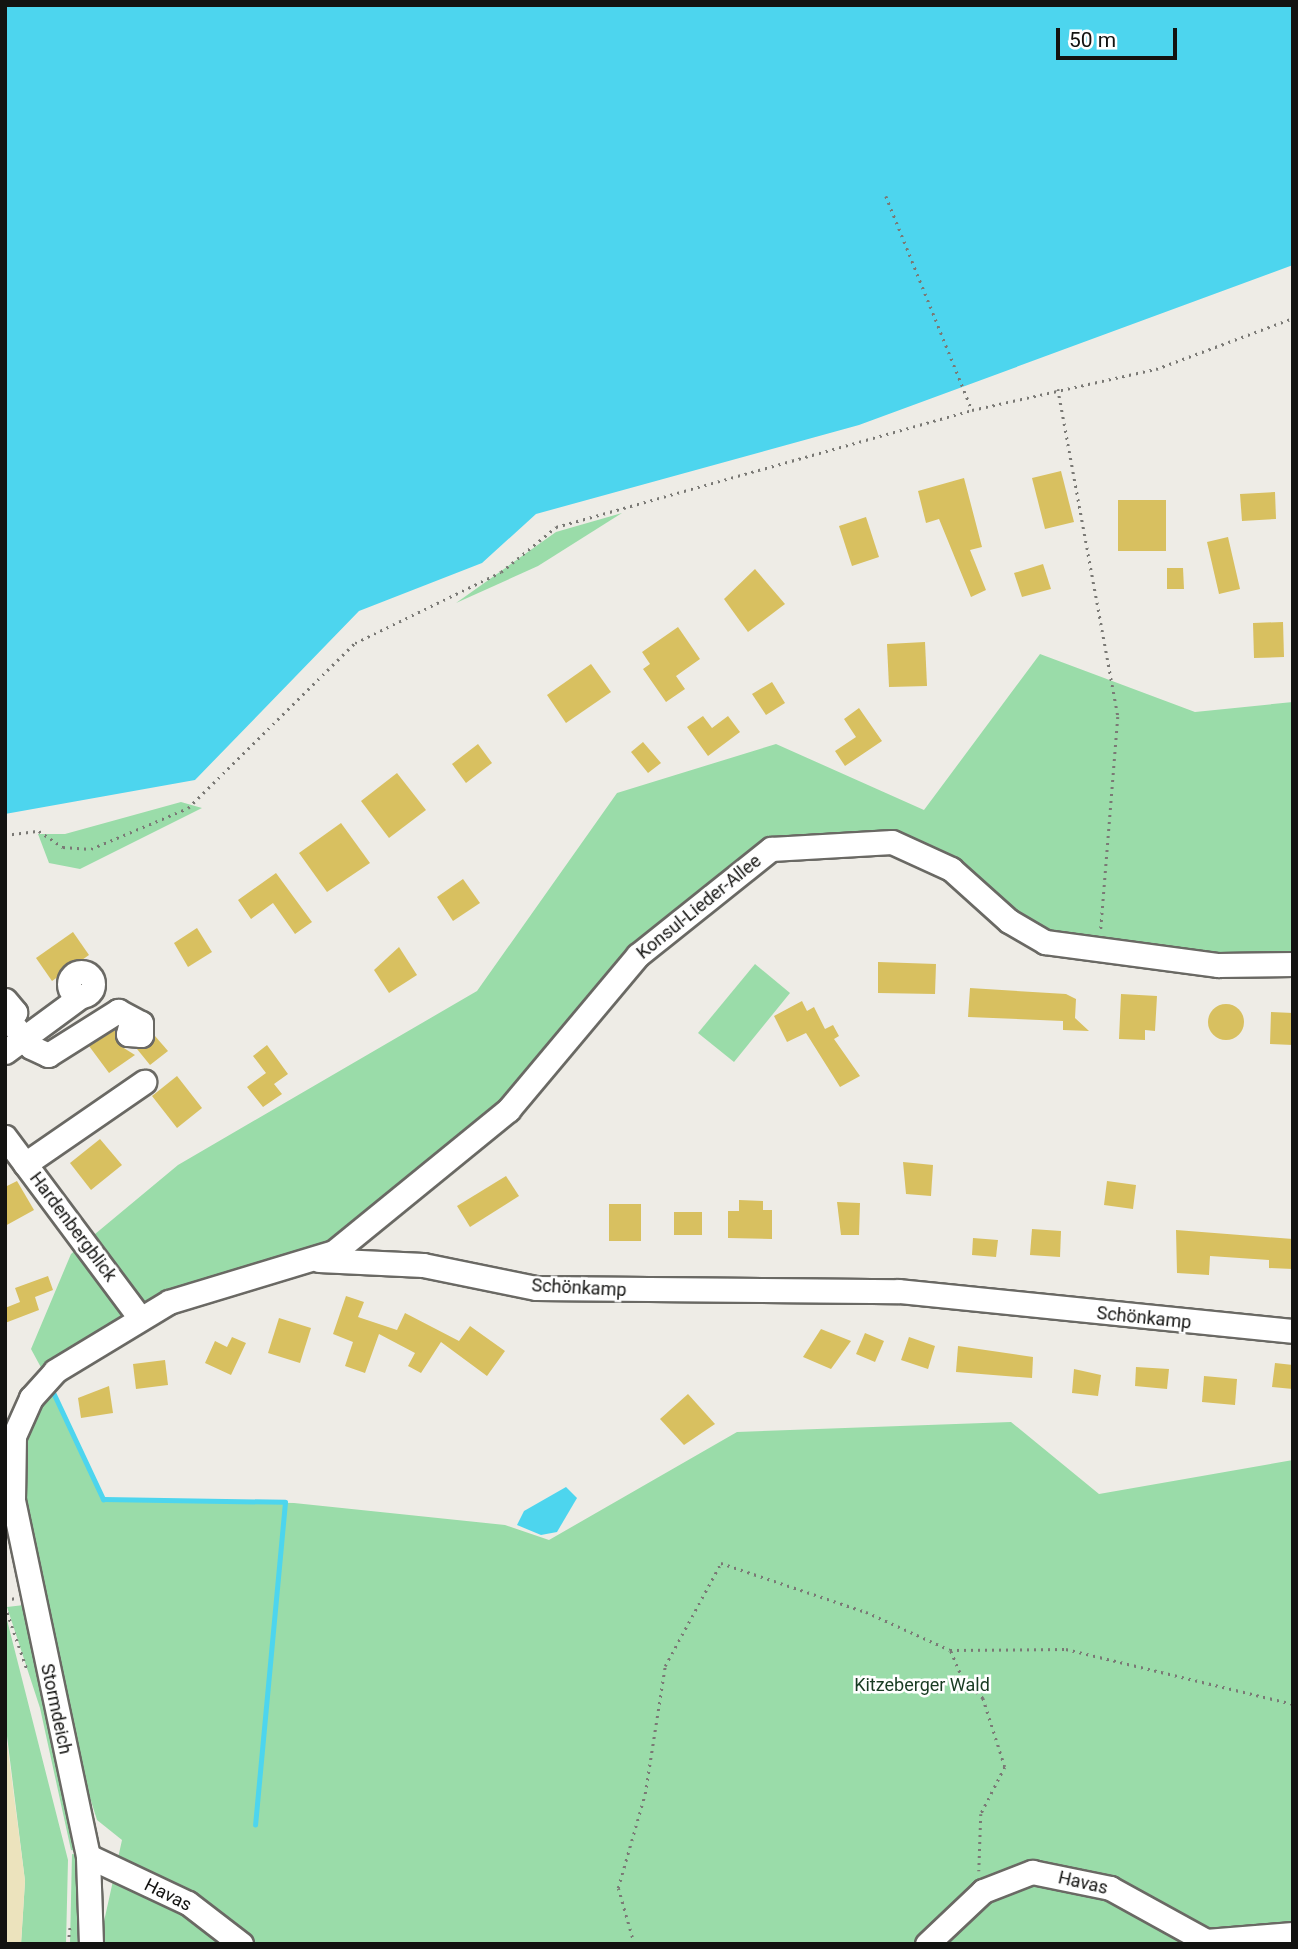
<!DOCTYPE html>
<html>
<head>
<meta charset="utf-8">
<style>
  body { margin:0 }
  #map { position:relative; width:1298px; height:1949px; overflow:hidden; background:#eeece6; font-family:Roboto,sans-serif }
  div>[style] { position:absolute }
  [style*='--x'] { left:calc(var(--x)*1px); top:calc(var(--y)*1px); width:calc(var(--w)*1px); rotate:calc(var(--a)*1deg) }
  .green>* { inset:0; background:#9adca9 }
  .sand>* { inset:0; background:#ece3bd }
  .water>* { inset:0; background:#4dd5ee }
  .stream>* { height:5px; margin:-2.5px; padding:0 2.5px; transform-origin:2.5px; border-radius:2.5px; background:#4dd5ee }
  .building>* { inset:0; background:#d8c060 }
  .round { border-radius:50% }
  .path>* { height:2.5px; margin-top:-1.25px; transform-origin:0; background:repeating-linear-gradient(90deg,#7a7975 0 2px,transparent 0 7px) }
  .roads { filter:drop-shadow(2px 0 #6a6964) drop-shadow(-2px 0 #6a6964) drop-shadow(0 2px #6a6964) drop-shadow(0 -2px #6a6964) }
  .minor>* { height:23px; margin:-11.5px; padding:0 11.5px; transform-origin:11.5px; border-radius:11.5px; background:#fff }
  .minor>.ring { margin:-11.5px; padding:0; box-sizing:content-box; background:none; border:23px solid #fff; border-radius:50% }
  span { translate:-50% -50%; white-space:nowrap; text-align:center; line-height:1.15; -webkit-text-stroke:5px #fff; paint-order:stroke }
  .street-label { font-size:18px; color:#131311 }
  .park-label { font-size:18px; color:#183b22 }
  .frame { position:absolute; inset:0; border:7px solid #131311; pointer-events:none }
  .scale { position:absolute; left:1056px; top:28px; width:121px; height:32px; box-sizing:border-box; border:4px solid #131311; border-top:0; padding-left:9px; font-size:21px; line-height:24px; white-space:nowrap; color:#131311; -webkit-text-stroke:5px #fff; paint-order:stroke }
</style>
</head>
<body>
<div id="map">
  <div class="green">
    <i style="clip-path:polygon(622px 513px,538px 566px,456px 603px,556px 532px)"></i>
    <i style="clip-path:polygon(1040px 654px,1195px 712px,1293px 702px,1293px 954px,1217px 958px,1046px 936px,892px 838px,771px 846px,630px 951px,503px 1105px,316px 1254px,204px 1284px,44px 1373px,31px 1349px,71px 1254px,178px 1165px,477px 991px,617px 793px,776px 744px,924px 810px)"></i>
    <i style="clip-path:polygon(181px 802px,202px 808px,80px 869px,49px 863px,38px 834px,65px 834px)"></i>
    <i style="clip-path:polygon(755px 964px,790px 993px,734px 1062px,698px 1033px)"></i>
    <i style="clip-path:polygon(51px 1388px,103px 1499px,294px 1503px,505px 1525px,549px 1540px,737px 1432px,1011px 1422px,1099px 1494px,1293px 1460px,1293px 1944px,99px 1944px,122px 1840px,97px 1820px,86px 1785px,28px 1514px,21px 1454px,25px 1422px)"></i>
    <i style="clip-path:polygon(24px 1605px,34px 1654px,80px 1852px,71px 1850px,40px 1708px,7px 1607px)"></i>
    <i style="clip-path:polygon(5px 1612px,68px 1860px,66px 1944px,21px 1944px,25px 1881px,5px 1720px)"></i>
    <i style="clip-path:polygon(72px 1854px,80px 1855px,83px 1944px,70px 1944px)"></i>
  </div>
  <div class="sand">
    <i style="clip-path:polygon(5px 1727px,25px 1881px,21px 1944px,5px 1944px)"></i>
  </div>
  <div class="water">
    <i style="clip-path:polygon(5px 5px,1293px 5px,1293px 265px,859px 425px,536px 514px,482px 563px,359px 611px,195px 780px,5px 814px)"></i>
    <i style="clip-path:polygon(566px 1487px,577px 1498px,557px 1532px,541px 1535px,517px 1525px,524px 1511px)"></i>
  </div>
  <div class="stream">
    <i style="--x:51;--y:1388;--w:123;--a:64.9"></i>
    <i style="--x:103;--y:1499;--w:182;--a:0.9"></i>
    <i style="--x:285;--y:1502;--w:324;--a:95.3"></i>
  </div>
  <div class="building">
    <i style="clip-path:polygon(1061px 471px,1074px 522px,1045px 529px,1032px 478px)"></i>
    <i style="clip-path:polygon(964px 478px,982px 547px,970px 550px,986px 590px,971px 597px,939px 519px,926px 523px,918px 491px)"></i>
    <i style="clip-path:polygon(1275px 492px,1276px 519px,1242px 521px,1240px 494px)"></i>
    <i style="clip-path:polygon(1118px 500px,1166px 500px,1166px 551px,1118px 551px)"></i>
    <i style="clip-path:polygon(866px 517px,879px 557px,852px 566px,839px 526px)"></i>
    <i style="clip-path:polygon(1228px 537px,1240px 589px,1219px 594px,1207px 542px)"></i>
    <i style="clip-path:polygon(1043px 564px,1051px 589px,1022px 597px,1014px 573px)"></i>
    <i style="clip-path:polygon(1167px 568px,1183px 568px,1184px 589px,1167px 589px)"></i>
    <i style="clip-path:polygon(755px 569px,785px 604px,748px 632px,724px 599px)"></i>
    <i style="clip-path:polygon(1283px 622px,1284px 657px,1254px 658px,1253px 623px)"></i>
    <i style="clip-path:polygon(678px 627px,700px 659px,676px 676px,685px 689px,666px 702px,643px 669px,650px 664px,642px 652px)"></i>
    <i style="clip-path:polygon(925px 642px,927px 686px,889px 687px,887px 644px)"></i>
    <i style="clip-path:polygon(591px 664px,611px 692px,566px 723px,547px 695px)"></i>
    <i style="clip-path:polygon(772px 682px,785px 703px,766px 715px,752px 694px)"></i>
    <i style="clip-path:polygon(859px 708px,882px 741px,845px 766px,835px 751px,856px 737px,844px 719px)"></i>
    <i style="clip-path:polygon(703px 716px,712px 728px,728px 716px,740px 732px,708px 756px,687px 727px)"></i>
    <i style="clip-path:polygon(643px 742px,661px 763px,648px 773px,631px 752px)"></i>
    <i style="clip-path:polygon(478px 744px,492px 763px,466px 783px,452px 764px)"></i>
    <i style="clip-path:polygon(397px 773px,426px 810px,389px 838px,361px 801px)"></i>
    <i style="clip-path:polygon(341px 823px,370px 863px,327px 892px,299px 853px)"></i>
    <i style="clip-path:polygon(276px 873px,312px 922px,295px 934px,273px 903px,251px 919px,238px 900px)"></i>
    <i style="clip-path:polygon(463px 879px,480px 903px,453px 921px,437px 897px)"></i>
    <i style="clip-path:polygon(197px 928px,212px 952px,188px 967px,174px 943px)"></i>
    <i style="clip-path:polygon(73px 932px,89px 955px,52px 981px,36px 958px)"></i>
    <i style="clip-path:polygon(399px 947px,417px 975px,389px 993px,374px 970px)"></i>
    <i style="clip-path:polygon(878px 962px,936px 964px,935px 994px,878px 993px)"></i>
    <i style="clip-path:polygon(970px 988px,1066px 994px,1076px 999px,1075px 1018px,1089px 1031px,1063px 1030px,1063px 1021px,968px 1017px)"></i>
    <i style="clip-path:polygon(1121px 994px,1157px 996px,1155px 1031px,1145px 1030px,1145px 1040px,1119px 1039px)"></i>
    <i style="clip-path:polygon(802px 1001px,807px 1011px,814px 1007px,825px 1029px,833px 1025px,839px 1036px,834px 1039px,860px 1076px,840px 1087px,806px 1033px,787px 1042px,774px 1016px)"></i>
    <i class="round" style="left:1208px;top:1004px;width:36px;height:36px"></i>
    <i style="clip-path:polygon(1271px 1012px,1293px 1013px,1293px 1045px,1270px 1044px)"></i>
    <i style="clip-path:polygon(115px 1030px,119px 1045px,135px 1055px,109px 1073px,89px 1046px)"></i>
    <i style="clip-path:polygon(155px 1036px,168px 1051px,150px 1065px,137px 1049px)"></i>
    <i style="clip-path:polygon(267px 1045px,288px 1074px,274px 1084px,282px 1094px,263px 1107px,247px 1087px,266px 1073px,253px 1056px)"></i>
    <i style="clip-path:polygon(177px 1076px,202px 1108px,177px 1128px,152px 1096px)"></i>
    <i style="clip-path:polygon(100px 1139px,122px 1165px,91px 1190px,70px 1163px)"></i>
    <i style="clip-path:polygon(903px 1162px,933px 1165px,931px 1196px,906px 1194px)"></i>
    <i style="clip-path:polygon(506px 1176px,519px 1196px,470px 1227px,457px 1206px)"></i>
    <i style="clip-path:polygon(17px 1181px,34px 1210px,5px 1226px,5px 1187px)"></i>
    <i style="clip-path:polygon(1107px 1181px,1136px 1185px,1133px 1209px,1104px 1205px)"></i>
    <i style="clip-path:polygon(739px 1200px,763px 1201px,763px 1210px,772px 1210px,772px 1239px,728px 1238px,728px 1211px,739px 1211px)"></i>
    <i style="clip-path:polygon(837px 1202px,860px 1203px,859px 1235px,841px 1235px)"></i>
    <i style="clip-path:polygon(609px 1204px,641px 1204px,641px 1241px,609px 1241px)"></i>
    <i style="clip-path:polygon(674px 1212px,702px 1212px,702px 1235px,674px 1235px)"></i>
    <i style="clip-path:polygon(1032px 1229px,1061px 1231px,1060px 1257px,1030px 1255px)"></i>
    <i style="clip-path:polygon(1176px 1230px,1293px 1239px,1293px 1269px,1269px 1268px,1269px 1260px,1210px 1256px,1209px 1275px,1177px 1273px)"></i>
    <i style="clip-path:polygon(973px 1238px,998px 1240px,996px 1257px,972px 1255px)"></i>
    <i style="clip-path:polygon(48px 1276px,53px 1290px,35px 1297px,39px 1310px,5px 1323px,5px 1308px,20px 1302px,15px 1288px)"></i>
    <i style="clip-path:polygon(346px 1296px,364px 1302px,358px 1317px,397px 1330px,405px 1313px,459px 1341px,470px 1326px,505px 1351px,487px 1376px,441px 1342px,421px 1373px,408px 1366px,415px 1353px,379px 1334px,365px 1373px,345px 1366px,353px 1342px,333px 1334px)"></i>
    <i style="clip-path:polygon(279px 1318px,311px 1328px,300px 1363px,268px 1353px)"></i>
    <i style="clip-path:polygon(821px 1329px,851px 1341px,831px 1369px,803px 1357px)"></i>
    <i style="clip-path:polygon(865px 1333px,884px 1341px,875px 1362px,856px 1354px)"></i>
    <i style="clip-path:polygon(232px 1337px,246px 1343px,231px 1375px,205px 1363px,215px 1341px,227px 1347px)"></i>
    <i style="clip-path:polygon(909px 1337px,935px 1346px,928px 1369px,901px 1360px)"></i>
    <i style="clip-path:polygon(958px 1346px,1033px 1357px,1032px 1378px,956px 1372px)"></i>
    <i style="clip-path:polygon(165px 1360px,168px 1385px,136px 1389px,133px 1364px)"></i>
    <i style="clip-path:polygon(1275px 1363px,1293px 1365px,1293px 1389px,1272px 1387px)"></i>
    <i style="clip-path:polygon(1136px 1367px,1169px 1369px,1167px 1389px,1135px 1386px)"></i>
    <i style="clip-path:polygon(1074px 1369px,1101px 1375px,1098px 1396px,1072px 1393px)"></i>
    <i style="clip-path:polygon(1204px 1376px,1237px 1379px,1235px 1405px,1202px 1402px)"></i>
    <i style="clip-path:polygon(109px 1386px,113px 1413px,81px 1418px,78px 1398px)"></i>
    <i style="clip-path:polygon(688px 1394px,715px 1424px,684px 1445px,660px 1419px)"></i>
  </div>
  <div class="path">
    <i style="--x:886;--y:196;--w:231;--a:68.1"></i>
    <i style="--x:1058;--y:389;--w:333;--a:79.6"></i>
    <i style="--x:1118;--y:717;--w:213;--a:94.6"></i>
    <i style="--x:5;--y:835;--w:34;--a:-7"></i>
    <i style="--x:39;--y:831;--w:29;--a:34"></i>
    <i style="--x:63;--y:847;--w:28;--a:4"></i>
    <i style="--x:91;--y:849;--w:105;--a:-22.9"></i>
    <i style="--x:188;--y:808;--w:235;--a:-44.7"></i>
    <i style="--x:355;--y:643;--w:162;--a:-25.9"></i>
    <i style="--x:501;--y:572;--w:71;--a:-39.3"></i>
    <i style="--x:556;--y:527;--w:432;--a:-15.7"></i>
    <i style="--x:972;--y:410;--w:189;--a:-12.6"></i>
    <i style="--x:1156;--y:369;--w:146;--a:-20.4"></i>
    <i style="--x:5;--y:1600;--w:11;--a:-10"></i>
    <i style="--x:5;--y:1606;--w:67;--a:70.8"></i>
    <i style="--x:951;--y:1651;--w:28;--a:67"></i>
    <i style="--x:962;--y:1677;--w:30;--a:45"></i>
    <i style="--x:983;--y:1698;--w:72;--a:72.3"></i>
    <i style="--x:1005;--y:1767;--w:53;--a:117.1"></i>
    <i style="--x:981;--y:1814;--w:57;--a:92"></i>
    <i style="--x:68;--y:1944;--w:18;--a:-84"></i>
    <i style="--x:634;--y:1944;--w:58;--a:-105.9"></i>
    <i style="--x:618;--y:1888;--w:98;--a:-74"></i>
    <i style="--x:645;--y:1794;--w:130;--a:-81.1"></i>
    <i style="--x:665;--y:1666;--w:117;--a:-61.5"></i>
    <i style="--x:721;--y:1563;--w:153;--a:18.7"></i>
    <i style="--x:866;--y:1612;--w:92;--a:24.3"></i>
    <i style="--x:950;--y:1650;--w:116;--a:-0.5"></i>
    <i style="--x:1066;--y:1649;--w:234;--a:13.6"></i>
  </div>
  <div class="roads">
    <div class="minor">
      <i class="ring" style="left:69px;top:972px;width:1px;height:1px"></i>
      <i style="--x:5;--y:1000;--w:16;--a:50"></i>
      <i style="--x:15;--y:1012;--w:15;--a:132"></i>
      <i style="--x:10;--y:1021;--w:33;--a:51"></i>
      <i style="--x:31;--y:1047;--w:19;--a:25"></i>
      <i style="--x:48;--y:1055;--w:83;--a:-32.2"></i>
      <i style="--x:118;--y:1011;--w:26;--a:28"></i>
      <i style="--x:141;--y:1023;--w:12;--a:90"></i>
      <i style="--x:141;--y:1035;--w:13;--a:-176"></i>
      <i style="--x:128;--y:1034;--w:12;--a:-76"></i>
      <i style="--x:5;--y:1052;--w:94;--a:-36.4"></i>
      <i style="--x:5;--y:1137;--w:226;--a:53.3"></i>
      <i style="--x:25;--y:1164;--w:145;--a:-34.6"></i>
      <i style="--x:319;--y:1260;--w:104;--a:2.8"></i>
      <i style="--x:423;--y:1265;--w:115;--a:11.5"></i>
      <i style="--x:536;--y:1288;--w:363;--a:0.5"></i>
      <i style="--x:899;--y:1291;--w:396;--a:5.8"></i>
      <i style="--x:88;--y:1856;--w:110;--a:25.2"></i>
      <i style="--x:188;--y:1903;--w:67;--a:37.7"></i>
      <i style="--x:91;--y:1944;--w:88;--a:-92"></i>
      <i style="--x:88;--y:1856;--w:364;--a:-101.9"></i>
      <i style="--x:13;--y:1500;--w:64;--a:-89.1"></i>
      <i style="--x:14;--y:1436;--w:42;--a:-65.9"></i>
      <i style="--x:31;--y:1398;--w:36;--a:-48"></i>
      <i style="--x:55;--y:1371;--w:133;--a:-31.2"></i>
      <i style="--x:169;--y:1302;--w:172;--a:-16.9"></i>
      <i style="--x:334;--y:1252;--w:225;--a:-39.2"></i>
      <i style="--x:508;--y:1110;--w:202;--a:-50"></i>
      <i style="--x:638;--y:955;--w:170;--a:-38.6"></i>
      <i style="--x:771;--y:849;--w:121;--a:-3.3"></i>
      <i style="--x:892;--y:842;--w:65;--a:24.6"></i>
      <i style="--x:951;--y:869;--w:78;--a:41.9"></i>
      <i style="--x:1009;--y:921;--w:42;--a:30.3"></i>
      <i style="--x:1045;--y:942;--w:175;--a:7.6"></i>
      <i style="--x:1218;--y:965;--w:75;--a:-0.8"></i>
      <i style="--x:927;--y:1944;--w:77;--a:-43.4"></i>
      <i style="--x:983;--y:1891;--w:53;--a:-21.2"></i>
      <i style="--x:1032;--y:1872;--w:80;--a:11.6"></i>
      <i style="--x:1110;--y:1888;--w:110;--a:28.9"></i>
      <i style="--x:1206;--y:1941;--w:87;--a:-4.6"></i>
    </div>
  </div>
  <div class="street-label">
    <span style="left:699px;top:907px;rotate:-39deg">Konsul-Lieder-Allee</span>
    <span style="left:73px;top:1227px;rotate:53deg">Hardenbergblick</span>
    <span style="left:579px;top:1288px;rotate:3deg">Schönkamp</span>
    <span style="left:1144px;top:1318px;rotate:6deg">Schönkamp</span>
    <span style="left:56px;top:1709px;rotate:78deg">Stormdeich</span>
    <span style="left:1083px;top:1883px;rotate:13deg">Havas</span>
    <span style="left:168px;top:1895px;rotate:27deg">Havas</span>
  </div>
  <div class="park-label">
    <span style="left:922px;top:1685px">Kitzeberger Wald</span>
  </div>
  <div class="frame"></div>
  <div class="scale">50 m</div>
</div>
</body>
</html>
